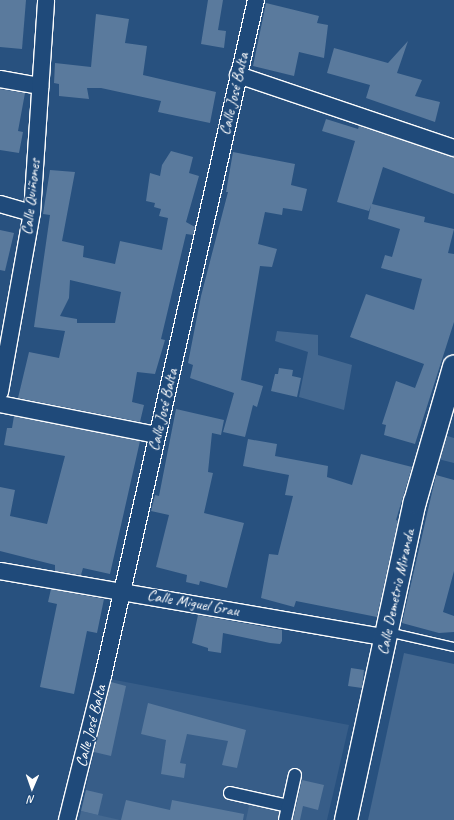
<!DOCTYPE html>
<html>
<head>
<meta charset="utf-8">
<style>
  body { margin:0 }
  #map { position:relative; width:454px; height:820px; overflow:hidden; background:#28517f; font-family:Caveat,sans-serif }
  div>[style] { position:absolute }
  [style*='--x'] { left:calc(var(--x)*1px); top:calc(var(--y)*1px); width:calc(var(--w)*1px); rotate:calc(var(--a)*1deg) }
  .built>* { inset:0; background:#375d88 }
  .green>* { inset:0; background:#446890 }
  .building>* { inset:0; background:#5a7a9d }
  .roads { filter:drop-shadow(1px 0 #fff) drop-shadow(-1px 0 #fff) drop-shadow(0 1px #fff) drop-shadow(0 -1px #fff) }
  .service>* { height:8px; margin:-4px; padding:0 4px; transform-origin:4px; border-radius:4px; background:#1f4a7a }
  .pedestrian>* { height:12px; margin:-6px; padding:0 6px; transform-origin:6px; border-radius:6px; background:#1f4a7a }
  .minor>* { height:16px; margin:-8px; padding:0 8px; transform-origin:8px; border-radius:8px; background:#1f4a7a }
  .secondary>* { height:22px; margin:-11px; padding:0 11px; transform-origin:11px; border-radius:11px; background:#1f4a7a }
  span { translate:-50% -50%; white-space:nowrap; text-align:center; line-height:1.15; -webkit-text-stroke:3px #1f4a7a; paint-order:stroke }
  .street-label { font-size:16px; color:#fff }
  .north { position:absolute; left:12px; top:768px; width:40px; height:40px; -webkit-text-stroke:3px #1f4a7a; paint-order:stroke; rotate:182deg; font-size:11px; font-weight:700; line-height:16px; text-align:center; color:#fff }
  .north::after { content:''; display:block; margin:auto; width:14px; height:18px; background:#fff; clip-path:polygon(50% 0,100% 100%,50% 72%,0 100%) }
</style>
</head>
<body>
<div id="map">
  <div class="built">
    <i style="clip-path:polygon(110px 679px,349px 725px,327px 820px,117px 820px,81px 811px)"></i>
  </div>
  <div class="green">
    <i style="clip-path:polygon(277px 331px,318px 335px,318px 355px,352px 365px,344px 410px,299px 397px,308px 352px,275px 341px)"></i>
    <i style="clip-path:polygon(444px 435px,454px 438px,454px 463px,438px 459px)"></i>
    <i style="clip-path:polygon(404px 653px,454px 664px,454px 820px,368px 820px)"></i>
    <i style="clip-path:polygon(250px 801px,286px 808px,283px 820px,246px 820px)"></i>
    <i style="clip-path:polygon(81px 811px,120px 820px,79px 820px)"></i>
  </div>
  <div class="building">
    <i style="clip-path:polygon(0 0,26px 0,22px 49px,0 47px)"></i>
    <i style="clip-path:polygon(208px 0,223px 0,218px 30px,226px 31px,224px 48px,201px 44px)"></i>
    <i style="clip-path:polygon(266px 3px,319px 16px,317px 23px,328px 25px,324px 58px,299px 52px,294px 76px,253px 66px)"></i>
    <i style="clip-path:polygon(96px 14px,129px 19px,125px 43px,147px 46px,143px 75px,216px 92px,210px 123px,158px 112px,161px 101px,101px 88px,87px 88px,89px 99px,59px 96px,59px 84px,54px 83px,55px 63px,91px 67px)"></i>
    <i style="clip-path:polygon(408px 41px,397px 73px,422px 80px,415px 96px,440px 102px,435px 122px,366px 98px,370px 85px,327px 73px,334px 48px,388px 63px)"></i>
    <i style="clip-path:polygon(0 89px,25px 93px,18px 131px,23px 132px,19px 153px,0 150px)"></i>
    <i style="clip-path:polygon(326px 119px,358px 129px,359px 126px,454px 157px,454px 194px,383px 167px,372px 204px,425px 217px,424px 222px,454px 229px,448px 253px,454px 254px,454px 322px,415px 444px,384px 435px,386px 425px,382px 424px,396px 381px,415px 388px,424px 364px,350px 337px,366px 294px,414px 310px,422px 279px,381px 268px,385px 255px,392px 257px,400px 229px,368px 219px,371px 205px,369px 211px,337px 202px,355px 141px,322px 131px)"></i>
    <i style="clip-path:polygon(evenodd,171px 151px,193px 157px,189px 173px,199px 176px,186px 222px,195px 227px,193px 235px,186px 234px,161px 339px,165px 340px,155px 374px,137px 372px,132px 402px,144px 405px,140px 422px,18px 398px,29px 352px,59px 358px,65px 331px,34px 327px,50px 215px,43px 214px,50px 170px,75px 172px,62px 241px,84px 246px,83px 257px,115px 264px,120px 241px,162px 250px,168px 218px,159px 216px,161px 209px,154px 207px,155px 203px,146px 201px,150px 173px,160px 176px,162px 165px,171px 151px,70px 280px,121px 292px,115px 323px,77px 323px,77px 319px,60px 316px,69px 298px,70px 280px)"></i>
    <i style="clip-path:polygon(233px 152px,295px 164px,291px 185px,307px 189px,302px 211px,283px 208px,282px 215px,265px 212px,258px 244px,277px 249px,272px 267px,260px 266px,241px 380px,263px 386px,257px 407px,253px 405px,245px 437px,223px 432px,234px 393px,190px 378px,193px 365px,188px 363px,201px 296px,228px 192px,226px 192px)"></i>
    <i style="clip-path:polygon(0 230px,14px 233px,5px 271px,0 270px)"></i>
    <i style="clip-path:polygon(279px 368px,293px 370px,292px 376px,301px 378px,297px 397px,271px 391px,275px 374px,278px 374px)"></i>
    <i style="clip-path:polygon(176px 409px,224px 420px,221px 435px,212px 433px,208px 472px,213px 473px,204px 513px,244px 523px,227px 588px,200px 581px,199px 585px,186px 582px,187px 575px,156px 567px,169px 515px,151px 511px,155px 495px,159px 496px)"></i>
    <i style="clip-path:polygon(14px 416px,140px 441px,110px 574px,83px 568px,81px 575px,55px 571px,55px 565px,0 551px,0 487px,15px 490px,10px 516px,47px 524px,65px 456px,4px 445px,7px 428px,12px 428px)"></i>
    <i style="clip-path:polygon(248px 439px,277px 444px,275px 456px,328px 466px,327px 477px,352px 485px,361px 454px,412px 467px,396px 520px,398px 521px,377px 617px,296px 601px,294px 607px,261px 598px,269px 554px,278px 555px,293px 496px,285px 495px,289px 475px,243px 466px)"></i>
    <i style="clip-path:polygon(436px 475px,454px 480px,454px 571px,443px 612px,454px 616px,454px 632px,439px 633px,402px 623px)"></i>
    <i style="clip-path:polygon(51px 589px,104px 599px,97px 633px,87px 631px,74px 694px,40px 687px,57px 604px,48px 602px)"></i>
    <i style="clip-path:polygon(198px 615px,282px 630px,282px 641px,280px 644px,270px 643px,223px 633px,221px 653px,208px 651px,208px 648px,192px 643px)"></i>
    <i style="clip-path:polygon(351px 668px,364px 670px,362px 688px,348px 686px)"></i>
    <i style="clip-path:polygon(111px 682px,126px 686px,111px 756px,94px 752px)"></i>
    <i style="clip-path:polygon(148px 703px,246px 730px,237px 768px,222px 765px,228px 741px,187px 734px,180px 763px,186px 764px,184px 778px,161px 774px,166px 740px,141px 734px)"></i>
    <i style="clip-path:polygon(302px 780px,324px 785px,318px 810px,303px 806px,300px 820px,293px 820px)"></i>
    <i style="clip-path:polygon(86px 790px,103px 794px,98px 815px,81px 811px)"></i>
    <i style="clip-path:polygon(126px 800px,170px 810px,172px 800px,244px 814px,243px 820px,121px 820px)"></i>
  </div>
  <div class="roads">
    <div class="service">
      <i style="--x:388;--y:632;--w:68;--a:12.8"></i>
    </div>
    <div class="pedestrian">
      <i style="--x:230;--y:793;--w:59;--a:12.6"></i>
      <i style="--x:285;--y:820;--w:46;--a:-77.5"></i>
    </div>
    <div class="minor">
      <i style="--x:238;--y:75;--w:228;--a:18.7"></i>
      <i style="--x:0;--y:79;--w:41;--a:9.9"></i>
      <i style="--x:0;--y:204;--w:33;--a:16"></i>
      <i style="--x:0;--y:392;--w:182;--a:-79.9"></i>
      <i style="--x:32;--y:213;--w:213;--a:-86.2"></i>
      <i style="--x:0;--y:404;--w:160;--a:11.2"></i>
      <i style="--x:0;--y:571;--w:392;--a:9.8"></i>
      <i style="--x:67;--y:820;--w:148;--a:-76"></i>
      <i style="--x:103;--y:676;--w:693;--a:-77.25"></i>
    </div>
    <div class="secondary">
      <i style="--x:346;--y:820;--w:325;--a:-77.8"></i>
      <i style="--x:415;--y:502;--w:141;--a:-73.9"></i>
    </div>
  </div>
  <div class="street-label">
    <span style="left:234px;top:94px;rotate:-77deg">Calle José Balta</span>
    <span style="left:31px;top:197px;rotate:-84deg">Calle Quiñones</span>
    <span style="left:163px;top:410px;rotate:-77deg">Calle José Balta</span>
    <span style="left:396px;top:592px;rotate:-78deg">Calle Demetrio Miranda</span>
    <span style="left:193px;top:603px;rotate:10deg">Calle Miguel Grau</span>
    <span style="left:91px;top:726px;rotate:-76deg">Calle José Balta</span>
  </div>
  <div class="north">N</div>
</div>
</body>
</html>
